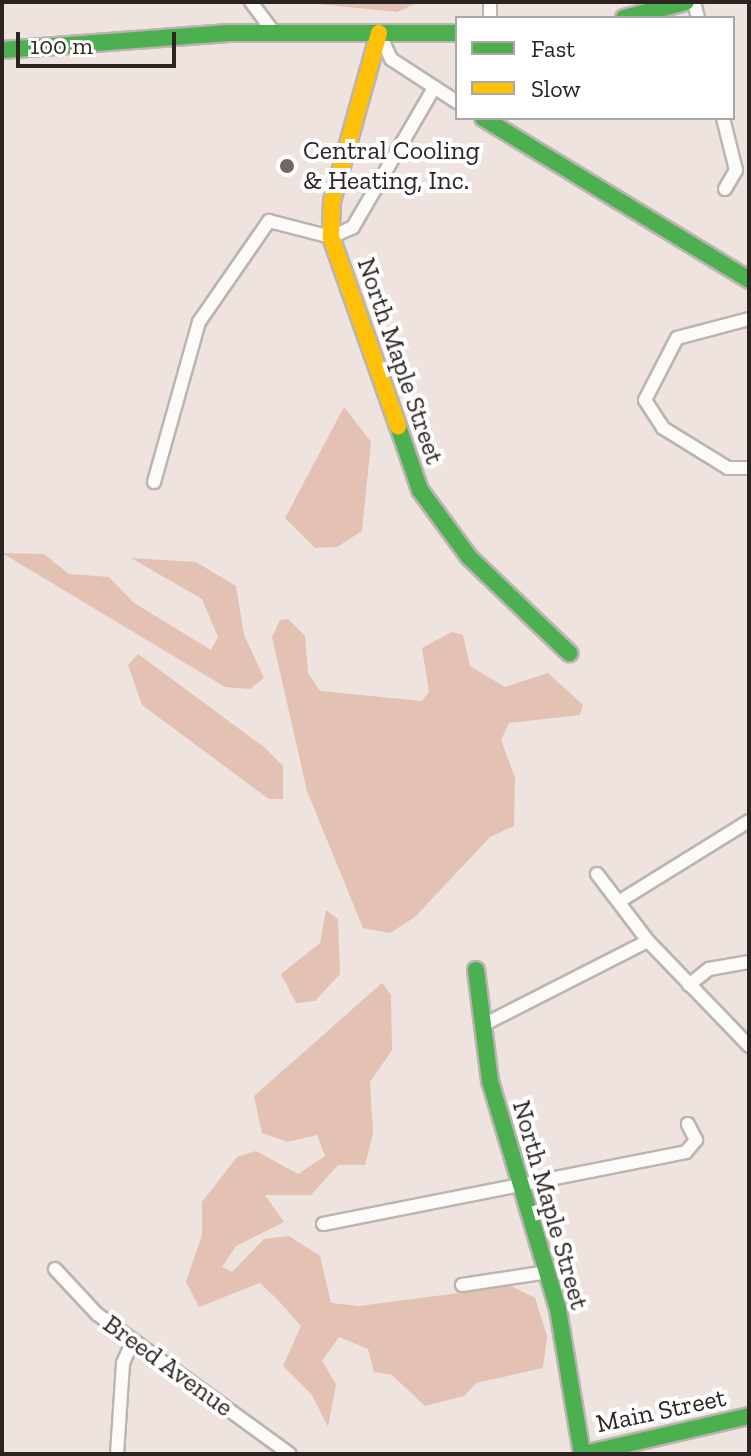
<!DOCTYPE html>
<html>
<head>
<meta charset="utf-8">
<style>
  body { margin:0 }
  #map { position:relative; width:751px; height:1456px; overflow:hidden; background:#eee3de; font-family:"Zilla Slab",serif }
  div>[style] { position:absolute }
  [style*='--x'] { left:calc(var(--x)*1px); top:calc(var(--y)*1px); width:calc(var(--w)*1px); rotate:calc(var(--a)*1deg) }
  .green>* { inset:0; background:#e3c1b3 }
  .roads { filter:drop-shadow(2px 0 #bcb4b0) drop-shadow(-2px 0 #bcb4b0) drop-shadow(0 2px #bcb4b0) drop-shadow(0 -2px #bcb4b0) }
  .street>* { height:12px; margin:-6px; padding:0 6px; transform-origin:6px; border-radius:6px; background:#fcfbfa }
  .fast>* { height:16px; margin:-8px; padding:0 8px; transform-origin:8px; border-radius:8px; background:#4caf50 }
  .slow>* { height:16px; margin:-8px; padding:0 8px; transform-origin:8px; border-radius:8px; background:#ffc107 }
  .dots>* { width:22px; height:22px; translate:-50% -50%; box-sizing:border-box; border:4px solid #fff; border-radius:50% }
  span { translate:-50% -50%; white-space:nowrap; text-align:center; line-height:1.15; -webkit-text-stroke:8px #fff; paint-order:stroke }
  .poi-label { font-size:26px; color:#2c2421 }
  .left { translate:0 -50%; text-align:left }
  .street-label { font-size:26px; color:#2c2421 }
  .frame { position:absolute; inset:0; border:4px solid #2c2421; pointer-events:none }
  .legend { position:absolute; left:455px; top:16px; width:280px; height:104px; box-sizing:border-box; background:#fff; border:2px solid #aba7a6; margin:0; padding:10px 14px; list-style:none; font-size:24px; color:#2c2421 }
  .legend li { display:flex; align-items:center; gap:16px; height:40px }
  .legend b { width:40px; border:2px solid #aba7a6 }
  .scale { position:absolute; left:16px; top:32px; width:160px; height:36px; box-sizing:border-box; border:4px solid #2c2421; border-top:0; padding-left:10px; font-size:24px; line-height:28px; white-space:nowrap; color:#2c2421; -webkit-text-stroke:6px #fff; paint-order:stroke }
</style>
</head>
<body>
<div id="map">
  <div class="green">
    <i style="clip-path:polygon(299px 2px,419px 2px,397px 12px)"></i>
    <i style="clip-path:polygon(344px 407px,371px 442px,362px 531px,337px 547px,315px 548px,285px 518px)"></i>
    <i style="clip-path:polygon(2px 553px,44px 554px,69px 574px,109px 577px,134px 603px,211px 650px,218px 637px,202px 599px,131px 558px,196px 562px,236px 586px,244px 635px,264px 678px,250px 689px,225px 687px)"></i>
    <i style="clip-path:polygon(288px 619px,305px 636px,308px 673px,320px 691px,422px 701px,429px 692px,422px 648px,452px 632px,463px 635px,470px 666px,505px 687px,548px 673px,583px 705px,580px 715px,509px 723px,501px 740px,515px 778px,514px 826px,490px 837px,415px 917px,390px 933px,363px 928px,307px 791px,272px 637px,280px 620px)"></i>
    <i style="clip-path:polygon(138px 654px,265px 748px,283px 766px,283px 799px,269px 799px,142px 705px,128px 665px)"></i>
    <i style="clip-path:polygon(326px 910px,338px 919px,340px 974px,315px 1001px,296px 1003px,281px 974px,320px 943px)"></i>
    <i style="clip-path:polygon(382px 983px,391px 995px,392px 1050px,370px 1082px,373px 1133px,365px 1165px,338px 1165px,311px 1195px,265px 1195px,284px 1222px,236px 1246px,222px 1267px,232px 1272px,264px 1239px,289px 1236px,320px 1256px,331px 1303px,359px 1306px,511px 1286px,535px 1298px,547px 1336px,543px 1368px,476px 1383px,464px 1396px,425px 1406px,392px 1375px,374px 1372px,368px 1349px,339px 1337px,322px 1361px,336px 1384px,328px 1427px,312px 1395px,283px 1366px,301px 1326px,278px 1300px,260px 1283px,199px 1307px,186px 1282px,202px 1235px,202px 1202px,237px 1157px,256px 1151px,298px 1174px,325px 1156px,317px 1135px,288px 1142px,262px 1133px,254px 1096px)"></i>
  </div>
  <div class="roads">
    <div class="street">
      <i style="--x:251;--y:2;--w:38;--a:53"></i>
      <i style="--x:694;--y:2;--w:16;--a:76"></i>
      <i style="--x:490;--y:18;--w:16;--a:-90"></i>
      <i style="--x:379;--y:33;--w:29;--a:65"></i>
      <i style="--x:391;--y:59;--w:79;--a:33.1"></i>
      <i style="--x:723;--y:118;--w:54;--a:76"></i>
      <i style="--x:736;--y:170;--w:22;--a:120"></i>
      <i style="--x:749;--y:319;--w:74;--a:165.2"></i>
      <i style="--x:677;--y:338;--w:70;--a:117.3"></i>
      <i style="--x:645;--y:400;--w:33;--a:57"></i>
      <i style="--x:663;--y:428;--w:76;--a:31.6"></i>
      <i style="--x:728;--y:468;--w:21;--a:0"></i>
      <i style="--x:154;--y:482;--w:166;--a:-74.3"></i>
      <i style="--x:199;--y:322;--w:123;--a:-55.3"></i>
      <i style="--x:269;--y:221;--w:64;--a:14.5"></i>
      <i style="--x:331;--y:237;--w:24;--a:-24"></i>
      <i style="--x:353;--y:227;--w:161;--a:-59.8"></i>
      <i style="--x:597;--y:874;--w:84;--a:52.7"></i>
      <i style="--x:648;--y:941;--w:146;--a:46.1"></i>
      <i style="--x:620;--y:901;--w:152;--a:-31.8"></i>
      <i style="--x:689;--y:985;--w:26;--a:-39"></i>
      <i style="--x:709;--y:969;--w:41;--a:-9.9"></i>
      <i style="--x:483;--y:1025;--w:185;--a:-27"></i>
      <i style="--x:323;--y:1224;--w:370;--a:-11.2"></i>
      <i style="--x:686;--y:1152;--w:16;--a:-50"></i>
      <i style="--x:696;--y:1140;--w:18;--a:-117"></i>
      <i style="--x:55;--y:1269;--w:62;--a:47"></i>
      <i style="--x:97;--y:1314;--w:238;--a:36"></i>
      <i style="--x:462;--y:1285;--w:87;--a:-8.6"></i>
      <i style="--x:117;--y:1454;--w:91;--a:-86.2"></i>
      <i style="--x:123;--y:1363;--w:24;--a:-66"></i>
    </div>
    <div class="fast">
      <i style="--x:624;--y:18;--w:64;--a:-14.5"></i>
      <i style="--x:2;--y:50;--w:227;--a:-4.3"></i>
      <i style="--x:228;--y:33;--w:229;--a:0"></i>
      <i style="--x:483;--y:118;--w:311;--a:31.3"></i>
      <i style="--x:398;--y:426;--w:68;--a:71"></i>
      <i style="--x:420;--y:490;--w:83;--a:53.8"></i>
      <i style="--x:469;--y:557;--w:139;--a:43.8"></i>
      <i style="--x:476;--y:970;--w:112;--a:82.8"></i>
      <i style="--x:490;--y:1081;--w:238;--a:73.4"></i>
      <i style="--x:558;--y:1309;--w:147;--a:80.6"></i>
      <i style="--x:584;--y:1454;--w:169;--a:-13"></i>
    </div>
    <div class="slow">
      <i style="--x:379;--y:33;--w:174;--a:105.6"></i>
      <i style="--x:332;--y:201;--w:36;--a:92"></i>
      <i style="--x:331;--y:237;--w:201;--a:70.5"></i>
    </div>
  </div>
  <div class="dots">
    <i style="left:287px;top:166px;background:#706763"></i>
  </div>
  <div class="poi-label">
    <span class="left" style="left:303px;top:166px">Central Cooling<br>&amp; Heating, Inc.</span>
  </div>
  <div class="street-label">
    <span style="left:400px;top:361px;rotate:71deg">North Maple Street</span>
    <span style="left:550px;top:1205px;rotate:74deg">North Maple Street</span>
    <span style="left:168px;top:1366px;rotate:36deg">Breed Avenue</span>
    <span style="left:661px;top:1411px;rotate:-12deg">Main Street</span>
  </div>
  <div class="frame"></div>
  <ul class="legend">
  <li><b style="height:10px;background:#4caf50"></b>Fast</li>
  <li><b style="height:10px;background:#ffc107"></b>Slow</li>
  </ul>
  <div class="scale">100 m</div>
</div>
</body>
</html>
